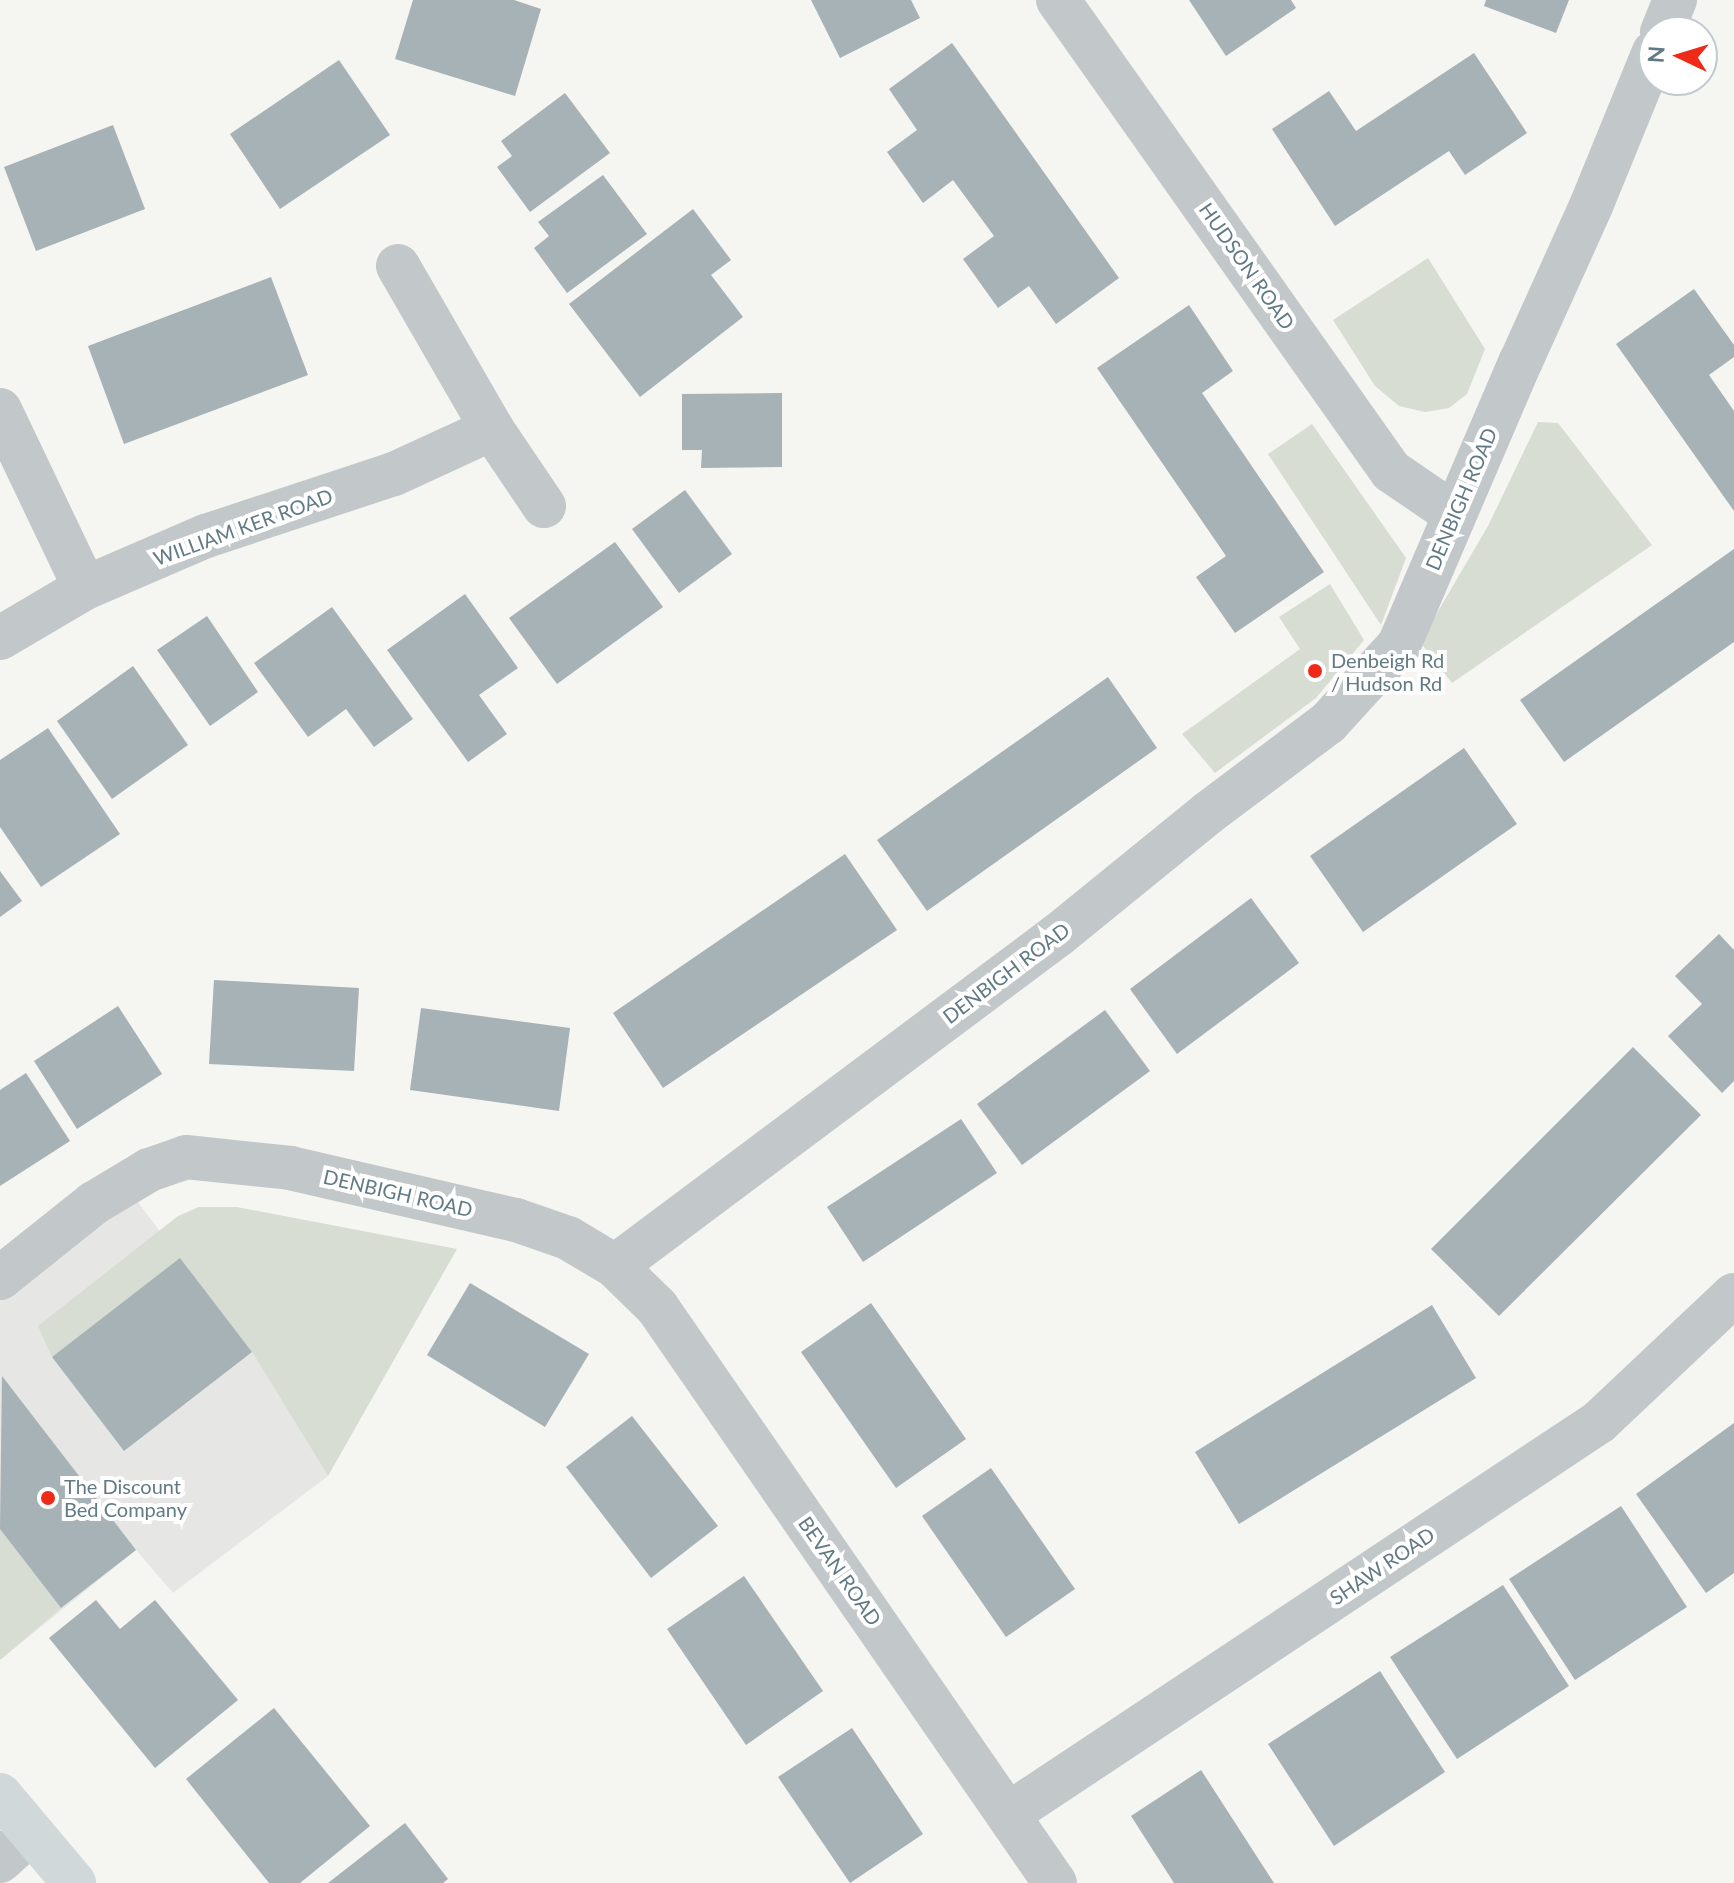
<!DOCTYPE html>
<html>
<head>
<meta charset="utf-8">
<style>
  body { margin:0 }
  #map { position:relative; width:1734px; height:1883px; overflow:hidden; background:#f5f5f1; font-family:Lato,sans-serif }
  div>[style] { position:absolute }
  [style*='--x'] { left:calc(var(--x)*1px); top:calc(var(--y)*1px); width:calc(var(--w)*1px); rotate:calc(var(--a)*1deg) }
  .built>* { inset:0; background:#e6e6e4 }
  .green>* { inset:0; background:#d7ddd2 }
  .building>* { inset:0; background:#a6b2b5 }
  .minor>* { height:44px; margin:-22px; padding:0 22px; transform-origin:22px; border-radius:22px; background:#c2c7c9 }
  .trunk>* { height:44px; margin:-22px; padding:0 22px; transform-origin:22px; border-radius:22px; background:#d0d8da }
  .dots>* { width:22px; height:22px; translate:-50% -50%; box-sizing:border-box; border:4px solid #fff; border-radius:50% }
  span { translate:-50% -50%; white-space:nowrap; text-align:center; line-height:1.15; -webkit-text-stroke:8px #fff; paint-order:stroke }
  .street-label { font-size:20px; color:#627a84 }
  .poi-label { font-size:20px; color:#627a84 }
  .left { translate:0 -50%; text-align:left }
  .north { position:absolute; left:1638px; top:16px; width:80px; height:80px; box-sizing:border-box; background:#fff; border:2px solid #c0cace; border-radius:50%; rotate:274deg; font-size:22px; font-weight:700; line-height:32px; text-align:center; color:#627a84 }
  .north::after { content:''; display:block; margin:auto; width:28px; height:36px; background:#ee2a18; clip-path:polygon(50% 0,100% 100%,50% 72%,0 100%) }
</style>
</head>
<body>
<div id="map">
  <div class="built">
    <i style="clip-path:polygon(124px 1184px,252px 1352px,328px 1476px,173px 1593px,136px 1550px,0 1660px,0 1278px)"></i>
  </div>
  <div class="green">
    <i style="clip-path:polygon(1428px 258px,1485px 349px,1467px 394px,1449px 408px,1425px 412px,1399px 406px,1375px 386px,1333px 320px)"></i>
    <i style="clip-path:polygon(1538px 422px,1558px 423px,1652px 545px,1452px 683px,1420px 642px,1488px 526px)"></i>
    <i style="clip-path:polygon(1312px 424px,1406px 558px,1381px 625px,1268px 454px)"></i>
    <i style="clip-path:polygon(1330px 584px,1364px 640px,1316px 698px,1215px 773px,1182px 734px,1300px 649px,1279px 617px)"></i>
    <i style="clip-path:polygon(199px 1207px,237px 1207px,457px 1249px,328px 1476px,252px 1352px,180px 1259px,52px 1357px,38px 1326px,178px 1216px)"></i>
    <i style="clip-path:polygon(0 1529px,61px 1608px,0 1660px)"></i>
  </div>
  <div class="building">
    <i style="clip-path:polygon(413px 0,514px 0,541px 9px,515px 96px,395px 59px)"></i>
    <i style="clip-path:polygon(811px 0,911px 0,920px 18px,840px 58px)"></i>
    <i style="clip-path:polygon(1189px 0,1291px 0,1296px 8px,1226px 56px)"></i>
    <i style="clip-path:polygon(1486px 0,1569px 0,1556px 33px,1484px 6px)"></i>
    <i style="clip-path:polygon(952px 43px,1119px 278px,1056px 324px,1029px 286px,998px 308px,963px 259px,994px 236px,953px 180px,923px 203px,887px 152px,917px 130px,889px 89px)"></i>
    <i style="clip-path:polygon(1474px 53px,1527px 133px,1465px 175px,1449px 151px,1335px 226px,1272px 129px,1329px 91px,1356px 131px)"></i>
    <i style="clip-path:polygon(339px 60px,390px 135px,280px 209px,230px 134px)"></i>
    <i style="clip-path:polygon(565px 93px,610px 153px,530px 212px,497px 167px,512px 156px,501px 141px)"></i>
    <i style="clip-path:polygon(113px 125px,145px 209px,36px 251px,4px 167px)"></i>
    <i style="clip-path:polygon(603px 175px,647px 234px,567px 293px,534px 248px,549px 236px,538px 222px)"></i>
    <i style="clip-path:polygon(693px 209px,731px 260px,711px 275px,743px 317px,640px 397px,569px 304px)"></i>
    <i style="clip-path:polygon(271px 277px,308px 375px,124px 444px,88px 346px)"></i>
    <i style="clip-path:polygon(1694px 289px,1734px 345px,1734px 357px,1709px 375px,1734px 411px,1734px 511px,1616px 344px)"></i>
    <i style="clip-path:polygon(1189px 305px,1233px 371px,1202px 393px,1324px 572px,1235px 633px,1196px 577px,1226px 556px,1097px 368px)"></i>
    <i style="clip-path:polygon(782px 393px,782px 467px,701px 468px,702px 450px,682px 450px,682px 394px)"></i>
    <i style="clip-path:polygon(685px 490px,732px 554px,679px 593px,632px 529px)"></i>
    <i style="clip-path:polygon(615px 542px,663px 607px,557px 684px,509px 618px)"></i>
    <i style="clip-path:polygon(1734px 549px,1734px 642px,1564px 762px,1520px 700px)"></i>
    <i style="clip-path:polygon(465px 594px,518px 668px,479px 695px,507px 734px,468px 762px,387px 650px)"></i>
    <i style="clip-path:polygon(332px 607px,413px 719px,374px 747px,346px 709px,308px 737px,254px 663px)"></i>
    <i style="clip-path:polygon(207px 616px,258px 692px,210px 726px,157px 650px)"></i>
    <i style="clip-path:polygon(133px 666px,188px 745px,112px 799px,57px 721px)"></i>
    <i style="clip-path:polygon(1108px 677px,1157px 748px,927px 911px,877px 840px)"></i>
    <i style="clip-path:polygon(48px 728px,120px 834px,41px 887px,0 827px,0 760px)"></i>
    <i style="clip-path:polygon(1464px 748px,1517px 824px,1363px 932px,1310px 856px)"></i>
    <i style="clip-path:polygon(845px 854px,897px 930px,663px 1088px,613px 1013px)"></i>
    <i style="clip-path:polygon(0 871px,22px 901px,0 917px)"></i>
    <i style="clip-path:polygon(1251px 898px,1299px 963px,1177px 1054px,1130px 989px)"></i>
    <i style="clip-path:polygon(1719px 934px,1734px 950px,1734px 1081px,1722px 1093px,1668px 1036px,1702px 1004px,1675px 976px)"></i>
    <i style="clip-path:polygon(214px 980px,359px 988px,354px 1071px,209px 1064px)"></i>
    <i style="clip-path:polygon(118px 1006px,162px 1074px,77px 1129px,34px 1061px)"></i>
    <i style="clip-path:polygon(421px 1008px,570px 1028px,559px 1111px,410px 1090px)"></i>
    <i style="clip-path:polygon(1105px 1010px,1150px 1071px,1022px 1165px,977px 1104px)"></i>
    <i style="clip-path:polygon(1633px 1047px,1701px 1115px,1499px 1316px,1431px 1249px)"></i>
    <i style="clip-path:polygon(26px 1073px,70px 1141px,0 1186px,0 1090px)"></i>
    <i style="clip-path:polygon(961px 1119px,997px 1173px,863px 1262px,827px 1207px)"></i>
    <i style="clip-path:polygon(180px 1258px,252px 1352px,124px 1451px,52px 1357px)"></i>
    <i style="clip-path:polygon(470px 1283px,589px 1354px,545px 1427px,427px 1355px)"></i>
    <i style="clip-path:polygon(871px 1303px,966px 1439px,896px 1488px,801px 1352px)"></i>
    <i style="clip-path:polygon(1432px 1305px,1476px 1378px,1239px 1524px,1195px 1452px)"></i>
    <i style="clip-path:polygon(2px 1376px,136px 1550px,61px 1608px,0 1529px)"></i>
    <i style="clip-path:polygon(632px 1416px,718px 1526px,651px 1578px,566px 1467px)"></i>
    <i style="clip-path:polygon(1734px 1423px,1734px 1573px,1706px 1593px,1636px 1494px)"></i>
    <i style="clip-path:polygon(991px 1468px,1075px 1589px,1006px 1637px,922px 1516px)"></i>
    <i style="clip-path:polygon(1621px 1506px,1687px 1607px,1575px 1680px,1509px 1579px)"></i>
    <i style="clip-path:polygon(744px 1576px,823px 1691px,746px 1745px,667px 1629px)"></i>
    <i style="clip-path:polygon(1503px 1585px,1569px 1686px,1457px 1759px,1390px 1657px)"></i>
    <i style="clip-path:polygon(96px 1600px,120px 1629px,155px 1600px,238px 1700px,155px 1768px,49px 1638px)"></i>
    <i style="clip-path:polygon(1380px 1671px,1445px 1772px,1334px 1846px,1268px 1744px)"></i>
    <i style="clip-path:polygon(274px 1708px,370px 1826px,300px 1883px,269px 1883px,186px 1779px)"></i>
    <i style="clip-path:polygon(852px 1728px,923px 1834px,850px 1883px,778px 1777px)"></i>
    <i style="clip-path:polygon(1201px 1770px,1274px 1883px,1174px 1883px,1131px 1816px)"></i>
    <i style="clip-path:polygon(405px 1823px,448px 1879px,443px 1883px,328px 1883px)"></i>
  </div>
  <div class="minor">
    <i style="--x:1058;--y:0;--w:577;--a:54.74"></i>
    <i style="--x:1391;--y:471;--w:76;--a:34.3"></i>
    <i style="--x:1662;--y:32;--w:35;--a:-68"></i>
    <i style="--x:398;--y:266;--w:188;--a:60"></i>
    <i style="--x:492;--y:429;--w:93;--a:56"></i>
    <i style="--x:0;--y:410;--w:197;--a:64.5"></i>
    <i style="--x:0;--y:638;--w:99;--a:-30.5"></i>
    <i style="--x:85;--y:588;--w:132;--a:-23.3"></i>
    <i style="--x:206;--y:536;--w:198;--a:-18.3"></i>
    <i style="--x:394;--y:474;--w:108;--a:-24.7"></i>
    <i style="--x:615;--y:1266;--w:59;--a:44.3"></i>
    <i style="--x:657;--y:1307;--w:700;--a:55.36"></i>
    <i style="--x:0;--y:1278;--w:120;--a:-38.6"></i>
    <i style="--x:94;--y:1203;--w:64;--a:-31"></i>
    <i style="--x:149;--y:1170;--w:39;--a:-19"></i>
    <i style="--x:186;--y:1157;--w:105;--a:6"></i>
    <i style="--x:290;--y:1168;--w:232;--a:13"></i>
    <i style="--x:516;--y:1220;--w:55;--a:19.1"></i>
    <i style="--x:568;--y:1238;--w:55;--a:30.8"></i>
    <i style="--x:615;--y:1266;--w:553;--a:-36.77"></i>
    <i style="--x:1058;--y:935;--w:193;--a:-39.1"></i>
    <i style="--x:1208;--y:813;--w:150;--a:-36.9"></i>
    <i style="--x:1328;--y:723;--w:105;--a:-47.7"></i>
    <i style="--x:1399;--y:645;--w:309;--a:-66.8"></i>
    <i style="--x:1521;--y:361;--w:170;--a:-65.7"></i>
    <i style="--x:1591;--y:206;--w:166;--a:-67.8"></i>
    <i style="--x:1010;--y:1813;--w:707;--a:-33.58"></i>
    <i style="--x:1599;--y:1422;--w:185;--a:-43.3"></i>
    <i style="--x:0;--y:1861;--w:42;--a:-42.1"></i>
  </div>
  <div class="trunk">
    <i style="--x:0;--y:1795;--w:115;--a:49.9"></i>
  </div>
  <div class="dots">
    <i style="left:1315px;top:671px;background:#ee2a18"></i>
    <i style="left:48px;top:1498px;background:#ee2a18"></i>
  </div>
  <div class="street-label">
    <span style="left:1247px;top:266px;rotate:55deg">HUDSON ROAD</span>
    <span style="left:1461px;top:499px;rotate:-67deg">DENBIGH ROAD</span>
    <span style="left:243px;top:527px;rotate:-20deg">WILLIAM KER ROAD</span>
    <span style="left:1006px;top:973px;rotate:-37deg">DENBIGH ROAD</span>
    <span style="left:398px;top:1193px;rotate:13deg">DENBIGH ROAD</span>
    <span style="left:1382px;top:1566px;rotate:-34deg">SHAW ROAD</span>
    <span style="left:840px;top:1571px;rotate:55deg">BEVAN ROAD</span>
  </div>
  <div class="poi-label">
    <span class="left" style="left:1331px;top:672px">Denbeigh Rd<br>/ Hudson Rd</span>
    <span class="left" style="left:64px;top:1498px">The Discount<br>Bed Company</span>
  </div>
  <div class="north">N</div>
</div>
</body>
</html>
